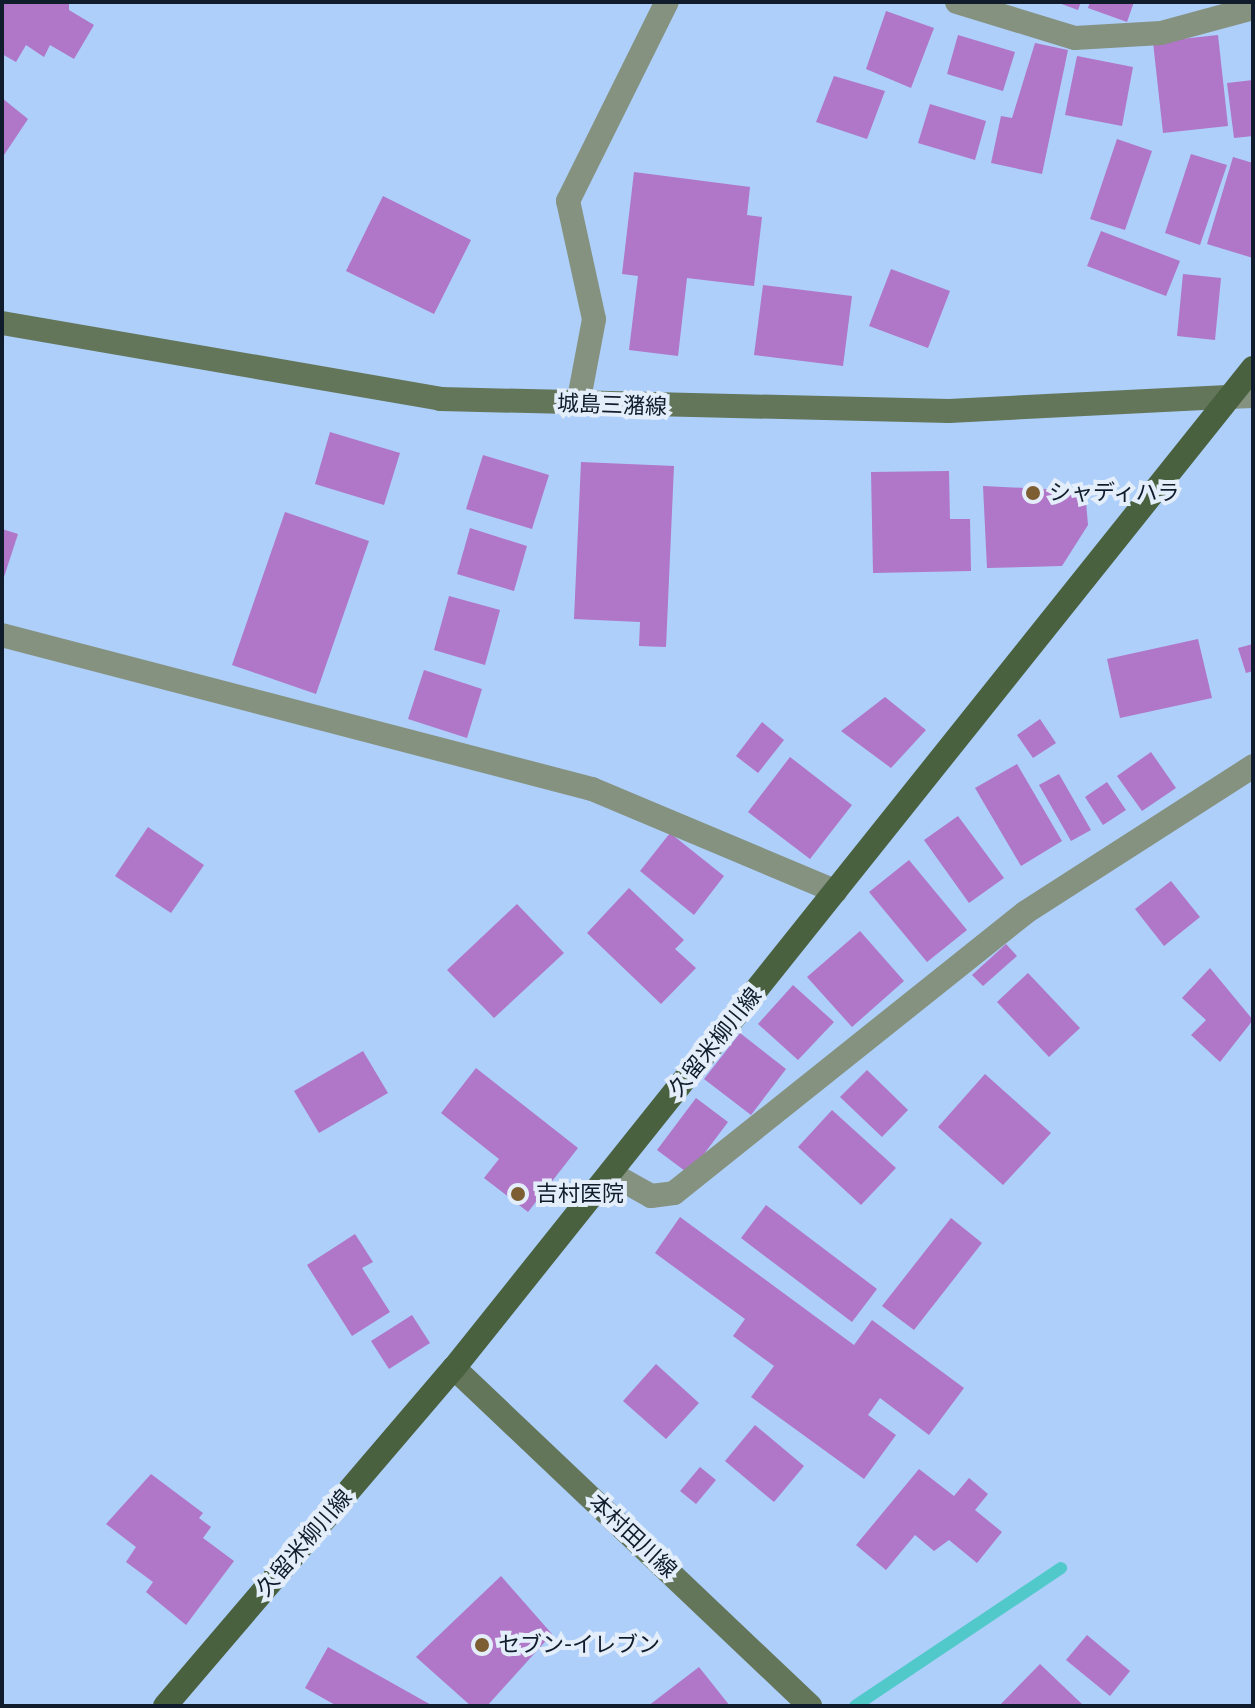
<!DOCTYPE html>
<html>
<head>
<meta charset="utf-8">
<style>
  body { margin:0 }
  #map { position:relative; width:1255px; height:1708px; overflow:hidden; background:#aecffa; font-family:"Fira Sans Condensed","Noto Sans JP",sans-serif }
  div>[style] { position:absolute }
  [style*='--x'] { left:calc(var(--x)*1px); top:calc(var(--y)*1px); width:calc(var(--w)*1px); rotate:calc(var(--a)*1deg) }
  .stream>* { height:12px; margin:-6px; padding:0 6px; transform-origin:6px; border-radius:6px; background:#51c8c9 }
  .building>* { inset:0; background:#b076c7 }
  .street>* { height:24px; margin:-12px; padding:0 12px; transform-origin:12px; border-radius:12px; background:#85927f }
  .secondary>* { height:24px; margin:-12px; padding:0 12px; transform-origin:12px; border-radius:12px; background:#63765a }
  .primary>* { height:24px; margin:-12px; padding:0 12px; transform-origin:12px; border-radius:12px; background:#4a613f }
  .dots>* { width:22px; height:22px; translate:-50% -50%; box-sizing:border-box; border:4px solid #e4eefb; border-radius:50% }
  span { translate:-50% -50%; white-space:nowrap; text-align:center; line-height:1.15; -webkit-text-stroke:8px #e4eefb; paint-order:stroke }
  .street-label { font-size:22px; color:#101c2b }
  .poi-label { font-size:22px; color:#101c2b }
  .left { translate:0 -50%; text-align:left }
  .frame { position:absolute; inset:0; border:4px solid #101c2b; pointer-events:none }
</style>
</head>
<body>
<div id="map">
  <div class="stream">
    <i style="--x:855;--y:1706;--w:248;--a:-33.8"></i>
  </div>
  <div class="building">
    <i style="clip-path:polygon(2px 2px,69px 2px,69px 10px,94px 25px,74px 59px,50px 45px,44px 57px,26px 45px,16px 62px,2px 54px)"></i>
    <i style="clip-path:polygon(1056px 2px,1081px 2px,1078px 10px)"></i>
    <i style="clip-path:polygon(1090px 2px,1134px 2px,1127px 22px,1088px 8px)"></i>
    <i style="clip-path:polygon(886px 11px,934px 28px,911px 88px,866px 69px)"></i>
    <i style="clip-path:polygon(958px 35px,1015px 52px,1003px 91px,947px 74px)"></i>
    <i style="clip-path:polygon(1218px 35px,1228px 126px,1163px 133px,1153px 42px)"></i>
    <i style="clip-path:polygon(1035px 43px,1068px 50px,1042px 174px,991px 163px,1001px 116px,1012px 118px)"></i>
    <i style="clip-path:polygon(1077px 56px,1133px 67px,1122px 126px,1065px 115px)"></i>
    <i style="clip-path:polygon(834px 76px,885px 91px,867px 139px,816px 122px)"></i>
    <i style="clip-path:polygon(1253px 80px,1253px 136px,1234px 138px,1227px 83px)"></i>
    <i style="clip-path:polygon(2px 98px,28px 119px,2px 158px)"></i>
    <i style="clip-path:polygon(930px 104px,986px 121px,975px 160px,918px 143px)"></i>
    <i style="clip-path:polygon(1117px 139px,1152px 151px,1125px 230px,1090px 219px)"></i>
    <i style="clip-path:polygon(1191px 154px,1227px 165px,1200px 245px,1165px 233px)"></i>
    <i style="clip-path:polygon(1233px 157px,1253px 163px,1253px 258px,1207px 244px)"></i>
    <i style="clip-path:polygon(634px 172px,750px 187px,747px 215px,762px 217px,754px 286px,687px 278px,678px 356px,629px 350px,638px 276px,622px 274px)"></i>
    <i style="clip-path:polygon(383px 196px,471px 240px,434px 314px,346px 271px)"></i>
    <i style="clip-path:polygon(1101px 231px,1180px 261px,1166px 296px,1087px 266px)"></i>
    <i style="clip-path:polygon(891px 269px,950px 291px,928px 348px,869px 326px)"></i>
    <i style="clip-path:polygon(1183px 274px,1221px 278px,1215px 340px,1177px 336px)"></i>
    <i style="clip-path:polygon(763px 285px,852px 296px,843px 366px,754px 355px)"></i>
    <i style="clip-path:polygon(330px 432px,400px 453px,384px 505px,315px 484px)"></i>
    <i style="clip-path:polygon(483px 455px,549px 475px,532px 529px,466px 509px)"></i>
    <i style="clip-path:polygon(581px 462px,674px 466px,666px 647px,639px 646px,640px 622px,574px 619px)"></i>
    <i style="clip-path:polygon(949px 471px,950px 519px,970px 519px,971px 571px,873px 573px,871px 472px)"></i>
    <i style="clip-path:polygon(983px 486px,1085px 491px,1088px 525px,1062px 566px,987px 568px)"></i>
    <i style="clip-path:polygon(285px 512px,369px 541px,316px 694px,232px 665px)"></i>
    <i style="clip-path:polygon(470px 528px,527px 546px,514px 591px,457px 574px)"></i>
    <i style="clip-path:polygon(2px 529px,18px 534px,3px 580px,2px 579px)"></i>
    <i style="clip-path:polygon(449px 596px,500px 610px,485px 665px,434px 650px)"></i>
    <i style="clip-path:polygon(1198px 639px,1212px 698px,1120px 718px,1107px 659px)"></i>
    <i style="clip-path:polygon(1253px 644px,1253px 671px,1246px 673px,1238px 648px)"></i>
    <i style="clip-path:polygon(424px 670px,482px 689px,467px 738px,408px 719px)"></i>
    <i style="clip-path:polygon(885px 697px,926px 730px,891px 768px,841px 731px)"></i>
    <i style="clip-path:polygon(1040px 719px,1056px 743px,1033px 758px,1017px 735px)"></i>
    <i style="clip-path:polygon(762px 722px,784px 740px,758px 773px,736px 756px)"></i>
    <i style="clip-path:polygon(1151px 752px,1176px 788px,1142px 811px,1117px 776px)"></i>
    <i style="clip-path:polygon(790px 757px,852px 805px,810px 859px,748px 812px)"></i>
    <i style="clip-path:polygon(1017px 764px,1062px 841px,1021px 866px,975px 788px)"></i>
    <i style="clip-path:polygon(1059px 774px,1091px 830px,1071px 841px,1039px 785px)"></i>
    <i style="clip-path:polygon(1107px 782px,1126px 810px,1103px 825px,1085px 797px)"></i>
    <i style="clip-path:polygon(958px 816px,1004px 878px,969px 903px,924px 840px)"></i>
    <i style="clip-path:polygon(148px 827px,204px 865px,171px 913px,115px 876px)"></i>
    <i style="clip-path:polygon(670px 833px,724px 876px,694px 915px,640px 871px)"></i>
    <i style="clip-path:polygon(909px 860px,967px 930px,927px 962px,869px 892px)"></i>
    <i style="clip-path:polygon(1171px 881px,1200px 917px,1164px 946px,1135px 909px)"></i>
    <i style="clip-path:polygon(629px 888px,684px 940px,675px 949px,696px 968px,661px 1004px,587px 933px)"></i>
    <i style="clip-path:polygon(517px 904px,564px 953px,494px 1018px,447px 970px)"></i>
    <i style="clip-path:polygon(860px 931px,904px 981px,852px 1027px,807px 977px)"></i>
    <i style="clip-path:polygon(1006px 944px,1017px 956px,983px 986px,972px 975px)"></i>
    <i style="clip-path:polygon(1210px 968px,1253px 1020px,1220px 1062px,1191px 1035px,1206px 1020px,1182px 998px)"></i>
    <i style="clip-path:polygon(1028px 973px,1080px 1028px,1049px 1057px,997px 1002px)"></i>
    <i style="clip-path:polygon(793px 985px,834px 1022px,798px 1060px,758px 1024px)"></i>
    <i style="clip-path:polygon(740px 1033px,786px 1069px,751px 1115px,704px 1079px)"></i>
    <i style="clip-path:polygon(363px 1051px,388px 1093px,319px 1133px,294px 1091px)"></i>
    <i style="clip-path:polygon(476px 1068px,578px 1148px,528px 1212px,484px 1178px,499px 1159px,441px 1113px)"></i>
    <i style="clip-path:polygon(867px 1070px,908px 1110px,882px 1137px,840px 1097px)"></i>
    <i style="clip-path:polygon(985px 1074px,1051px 1133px,1003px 1185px,938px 1127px)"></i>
    <i style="clip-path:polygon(696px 1098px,728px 1122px,689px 1174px,657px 1150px)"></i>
    <i style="clip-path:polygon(832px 1110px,896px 1168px,861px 1205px,798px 1147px)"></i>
    <i style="clip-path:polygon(766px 1205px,877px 1289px,852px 1322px,741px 1238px)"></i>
    <i style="clip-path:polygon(680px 1217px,854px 1345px,872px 1320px,964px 1388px,929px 1435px,880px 1398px,868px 1415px,896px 1435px,864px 1479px,751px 1397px,774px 1366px,733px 1336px,745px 1319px,655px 1253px)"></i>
    <i style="clip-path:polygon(951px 1218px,982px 1243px,914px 1330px,882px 1306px)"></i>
    <i style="clip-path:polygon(355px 1234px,373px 1262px,362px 1268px,390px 1312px,352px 1336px,307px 1265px)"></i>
    <i style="clip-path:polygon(412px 1315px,430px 1343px,389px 1369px,371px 1341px)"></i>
    <i style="clip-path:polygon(656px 1364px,699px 1403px,666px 1439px,623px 1401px)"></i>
    <i style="clip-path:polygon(755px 1425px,804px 1466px,774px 1502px,725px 1461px)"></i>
    <i style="clip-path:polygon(700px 1467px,716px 1480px,696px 1504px,680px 1491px)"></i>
    <i style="clip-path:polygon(919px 1469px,954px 1496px,969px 1478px,988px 1494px,975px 1510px,1002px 1532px,977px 1563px,949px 1540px,934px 1551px,915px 1535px,886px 1570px,856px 1545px)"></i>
    <i style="clip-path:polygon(151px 1474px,203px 1513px,199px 1518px,211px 1527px,203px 1538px,234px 1561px,186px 1625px,146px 1592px,153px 1582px,126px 1562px,136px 1547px,106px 1524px)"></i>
    <i style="clip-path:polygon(501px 1576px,552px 1634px,487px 1706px,471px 1706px,416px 1657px)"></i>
    <i style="clip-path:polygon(1087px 1635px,1130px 1671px,1110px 1696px,1066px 1660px)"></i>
    <i style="clip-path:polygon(328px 1647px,433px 1706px,337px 1706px,305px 1688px)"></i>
    <i style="clip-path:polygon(1040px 1664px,1084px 1706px,999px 1706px)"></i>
    <i style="clip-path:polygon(699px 1667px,730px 1706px,648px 1706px)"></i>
  </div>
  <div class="street">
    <i style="--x:957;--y:2;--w:123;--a:17"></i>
    <i style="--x:1075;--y:38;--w:86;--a:-3.3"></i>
    <i style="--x:1161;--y:33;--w:95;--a:-15.2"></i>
    <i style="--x:1228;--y:397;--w:25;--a:-2"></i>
    <i style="--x:578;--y:404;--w:86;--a:-79.3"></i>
    <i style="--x:594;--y:319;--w:121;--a:-102.4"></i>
    <i style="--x:568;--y:201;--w:222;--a:-63.6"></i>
    <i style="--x:2;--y:635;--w:610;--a:14.63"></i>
    <i style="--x:592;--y:789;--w:264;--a:22.8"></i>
    <i style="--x:610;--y:1173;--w:47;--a:29.3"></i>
    <i style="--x:651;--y:1196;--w:23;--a:-7"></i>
    <i style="--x:674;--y:1193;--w:450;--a:-38.6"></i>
    <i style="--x:1026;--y:912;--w:270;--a:-32.7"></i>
  </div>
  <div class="secondary">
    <i style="--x:2;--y:323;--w:445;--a:9.8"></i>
    <i style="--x:440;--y:399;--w:509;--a:1.35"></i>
    <i style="--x:949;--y:411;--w:279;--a:-2.9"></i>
    <i style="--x:454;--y:1368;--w:491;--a:43.5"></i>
  </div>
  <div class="primary">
    <i style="--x:165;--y:1706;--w:445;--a:-49.5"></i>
    <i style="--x:454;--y:1368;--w:1280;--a:-51.38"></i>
  </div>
  <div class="dots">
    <i style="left:1033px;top:493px;background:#7c5e32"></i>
    <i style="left:518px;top:1194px;background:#7c5e32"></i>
    <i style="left:482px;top:1645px;background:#7c5e32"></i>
  </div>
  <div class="street-label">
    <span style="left:612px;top:405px;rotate:2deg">城島三潴線</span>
    <span style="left:715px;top:1042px;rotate:-51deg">久留米柳川線</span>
    <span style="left:633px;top:1536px;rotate:43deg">本村田川線</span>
    <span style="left:304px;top:1543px;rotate:-49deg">久留米柳川線</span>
  </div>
  <div class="poi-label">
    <span class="left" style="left:1049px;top:493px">シャディハラ</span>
    <span class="left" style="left:536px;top:1194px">吉村医院</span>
    <span class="left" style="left:498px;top:1645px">セブン-イレブン</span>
  </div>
  <div class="frame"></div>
</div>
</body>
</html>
